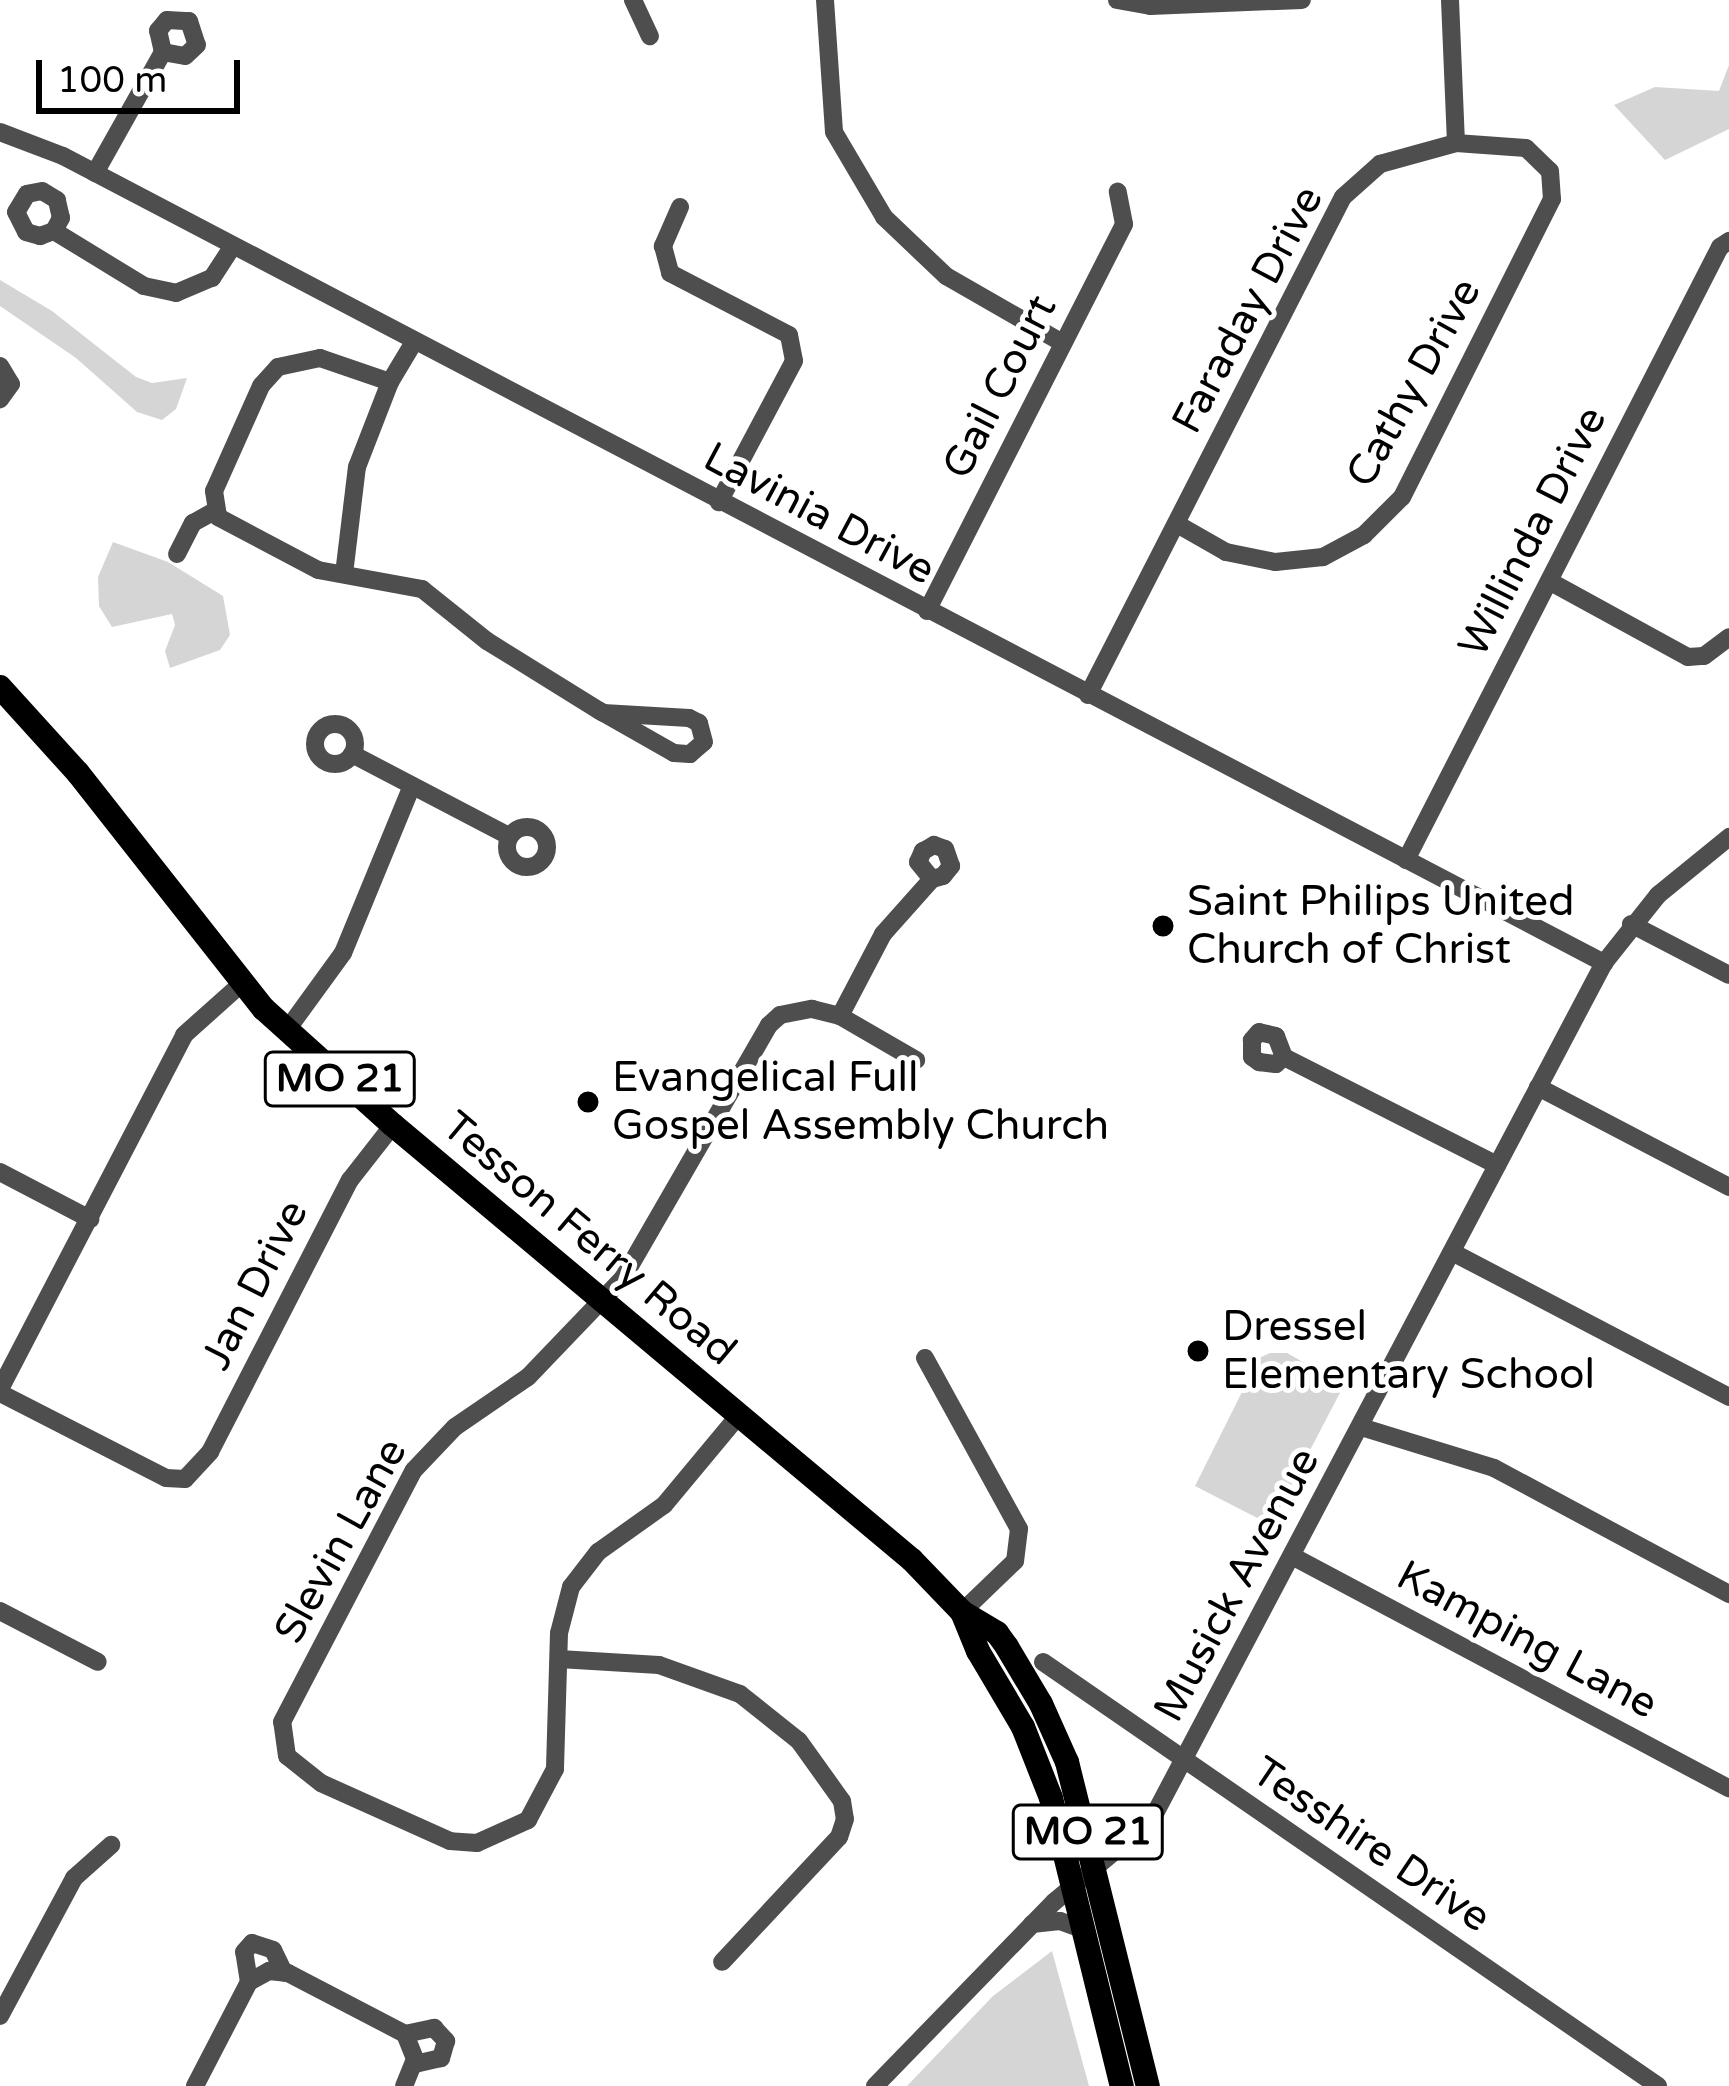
<!DOCTYPE html>
<html>
<head>
<meta charset="utf-8">
<style>
  body { margin:0 }
  #map { position:relative; width:1729px; height:2086px; overflow:hidden; background:#fff; font-family:"Varela Round",sans-serif }
  div>[style] { position:absolute }
  [style*='--x'] { left:calc(var(--x)*1px); top:calc(var(--y)*1px); width:calc(var(--w)*1px); rotate:calc(var(--a)*1deg) }
  .green>* { inset:0; background:#d5d5d5 }
  .minor>* { height:18px; margin:-9px; padding:0 9px; transform-origin:9px; border-radius:9px; background:#4e4e4e }
  .minor>.ring { margin:-9px; padding:0; box-sizing:content-box; background:none; border:18px solid #4e4e4e; border-radius:50% }
  .major>* { height:24px; margin:-12px; padding:0 12px; transform-origin:12px; border-radius:12px; background:#000 }
  .dots>* { width:33px; height:33px; translate:-50% -50%; box-sizing:border-box; border:6px solid #fff; border-radius:50% }
  span { translate:-50% -50%; white-space:nowrap; text-align:center; line-height:1.15; -webkit-text-stroke:10px #fff; paint-order:stroke }
  .shield-label span { padding:3px 9px; background:#fff; border:3px solid; border-radius:9px; -webkit-text-stroke-width:0 }
  .shield-label { font-size:39px; color:#000; font-weight:700 }
  .street-label { font-size:42px; color:#000 }
  .poi-label { font-size:42px; color:#000 }
  .left { translate:0 -50%; text-align:left }
  .scale { position:absolute; left:36px; top:60px; width:204px; height:54px; box-sizing:border-box; border:6px solid #000; border-top:0; padding-left:15px; font-size:36px; line-height:42px; white-space:nowrap; color:#000; -webkit-text-stroke:9px #fff; paint-order:stroke }
</style>
</head>
<body>
<div id="map">
  <div class="green">
    <i style="clip-path:polygon(1729px 65px,1729px 129px,1665px 160px,1614px 105px,1655px 87px,1719px 91px)"></i>
    <i style="clip-path:polygon(0 280px,52px 311px,136px 377px,152px 383px,187px 378px,176px 409px,162px 420px,137px 412px,76px 358px,0 306px)"></i>
    <i style="clip-path:polygon(113px 542px,168px 562px,223px 596px,230px 635px,220px 650px,170px 668px,165px 651px,175px 625px,172px 614px,112px 627px,99px 606px,98px 577px)"></i>
    <i style="clip-path:polygon(1270px 1353px,1287px 1353px,1344px 1385px,1271px 1525px,1195px 1486px,1259px 1358px)"></i>
    <i style="clip-path:polygon(1052px 1951px,1089px 2086px,907px 2086px,993px 1996px)"></i>
  </div>
  <div class="minor">
    <i style="--x:633;--y:0;--w:40;--a:65"></i>
    <i style="--x:825;--y:0;--w:132;--a:86.1"></i>
    <i style="--x:834;--y:132;--w:99;--a:59.5"></i>
    <i style="--x:884;--y:217;--w:86;--a:43.6"></i>
    <i style="--x:946;--y:276;--w:133;--a:29.9"></i>
    <i style="--x:1117;--y:0;--w:34;--a:10"></i>
    <i style="--x:1150;--y:6;--w:152;--a:-2.3"></i>
    <i style="--x:1450;--y:0;--w:143;--a:87.6"></i>
    <i style="--x:0;--y:132;--w:67;--a:20.9"></i>
    <i style="--x:63;--y:156;--w:1740;--a:27.64"></i>
    <i style="--x:95;--y:173;--w:139;--a:-60.7"></i>
    <i style="--x:163;--y:52;--w:22;--a:-103"></i>
    <i style="--x:158;--y:31;--w:14;--a:-51"></i>
    <i style="--x:167;--y:20;--w:22;--a:3"></i>
    <i style="--x:189;--y:21;--w:25;--a:72"></i>
    <i style="--x:197;--y:45;--w:16;--a:137"></i>
    <i style="--x:185;--y:56;--w:22;--a:-170"></i>
    <i style="--x:680;--y:207;--w:43;--a:113.6"></i>
    <i style="--x:663;--y:246;--w:28;--a:75"></i>
    <i style="--x:670;--y:273;--w:134;--a:27.5"></i>
    <i style="--x:789;--y:335;--w:26;--a:79"></i>
    <i style="--x:794;--y:361;--w:160;--a:118"></i>
    <i style="--x:54;--y:231;--w:15;--a:-62"></i>
    <i style="--x:61;--y:218;--w:18;--a:-103"></i>
    <i style="--x:57;--y:200;--w:17;--a:-149"></i>
    <i style="--x:42;--y:191;--w:15;--a:169"></i>
    <i style="--x:27;--y:194;--w:21;--a:121"></i>
    <i style="--x:16;--y:212;--w:22;--a:63"></i>
    <i style="--x:26;--y:232;--w:15;--a:16"></i>
    <i style="--x:40;--y:236;--w:15;--a:-20"></i>
    <i style="--x:54;--y:231;--w:105;--a:31.4"></i>
    <i style="--x:144;--y:286;--w:33;--a:12"></i>
    <i style="--x:176;--y:293;--w:39;--a:-23"></i>
    <i style="--x:212;--y:278;--w:38;--a:-57"></i>
    <i style="--x:0;--y:366;--w:21;--a:59"></i>
    <i style="--x:11;--y:384;--w:19;--a:126"></i>
    <i style="--x:390;--y:382;--w:74;--a:-161.1"></i>
    <i style="--x:320;--y:358;--w:43;--a:167.9"></i>
    <i style="--x:278;--y:367;--w:25;--a:132"></i>
    <i style="--x:261;--y:386;--w:115;--a:114.1"></i>
    <i style="--x:214;--y:491;--w:26;--a:81"></i>
    <i style="--x:218;--y:517;--w:113;--a:27.9"></i>
    <i style="--x:318;--y:570;--w:106;--a:10.4"></i>
    <i style="--x:422;--y:589;--w:83;--a:38.7"></i>
    <i style="--x:487;--y:641;--w:133;--a:31.8"></i>
    <i style="--x:600;--y:711;--w:85;--a:29.6"></i>
    <i style="--x:674;--y:753;--w:16;--a:4"></i>
    <i style="--x:690;--y:754;--w:18;--a:-41"></i>
    <i style="--x:704;--y:742;--w:20;--a:-105"></i>
    <i style="--x:699;--y:723;--w:11;--a:-153"></i>
    <i style="--x:689;--y:718;--w:86;--a:-176.7"></i>
    <i style="--x:177;--y:554;--w:35;--a:-63"></i>
    <i style="--x:193;--y:523;--w:25;--a:-29"></i>
    <i style="--x:344;--y:574;--w:108;--a:-83.1"></i>
    <i style="--x:357;--y:467;--w:91;--a:-68.8"></i>
    <i style="--x:390;--y:382;--w:47;--a:-59"></i>
    <i style="--x:1549;--y:581;--w:158;--a:28.7"></i>
    <i style="--x:1688;--y:657;--w:16;--a:-4"></i>
    <i style="--x:1704;--y:656;--w:31;--a:-37"></i>
    <i style="--x:927;--y:611;--w:434;--a:-63"></i>
    <i style="--x:1124;--y:224;--w:33;--a:-101"></i>
    <i style="--x:1088;--y:695;--w:559;--a:-62.89"></i>
    <i style="--x:1343;--y:197;--w:50;--a:-41.7"></i>
    <i style="--x:1380;--y:164;--w:79;--a:-15.4"></i>
    <i style="--x:1456;--y:143;--w:70;--a:4.1"></i>
    <i style="--x:1526;--y:148;--w:33;--a:44"></i>
    <i style="--x:1550;--y:171;--w:28;--a:86"></i>
    <i style="--x:1552;--y:199;--w:334;--a:116.7"></i>
    <i style="--x:1402;--y:497;--w:54;--a:135"></i>
    <i style="--x:1364;--y:535;--w:47;--a:151.8"></i>
    <i style="--x:1323;--y:557;--w:48;--a:174.1"></i>
    <i style="--x:1275;--y:562;--w:50;--a:-168.5"></i>
    <i style="--x:1226;--y:552;--w:56;--a:-150.3"></i>
    <i class="ring" style="left:315px;top:724px;width:22px;height:22px"></i>
    <i style="--x:352;--y:754;--w:177;--a:27.6"></i>
    <i class="ring" style="left:507px;top:827px;width:22px;height:22px"></i>
    <i style="--x:1406;--y:860;--w:689;--a:-62.88"></i>
    <i style="--x:1720;--y:247;--w:11;--a:-34"></i>
    <i style="--x:1631;--y:924;--w:110;--a:27.5"></i>
    <i style="--x:840;--y:1016;--w:93;--a:-62.3"></i>
    <i style="--x:883;--y:934;--w:74;--a:-48.3"></i>
    <i style="--x:932;--y:879;--w:11;--a:-15"></i>
    <i style="--x:943;--y:876;--w:13;--a:-51"></i>
    <i style="--x:951;--y:866;--w:18;--a:-109"></i>
    <i style="--x:945;--y:849;--w:12;--a:-160"></i>
    <i style="--x:934;--y:845;--w:13;--a:151"></i>
    <i style="--x:923;--y:851;--w:12;--a:114"></i>
    <i style="--x:918;--y:862;--w:22;--a:51"></i>
    <i style="--x:287;--y:1030;--w:95;--a:-54"></i>
    <i style="--x:343;--y:953;--w:178;--a:-67.6"></i>
    <i style="--x:1284;--y:1057;--w:22;--a:-111"></i>
    <i style="--x:1276;--y:1036;--w:17;--a:-167"></i>
    <i style="--x:1259;--y:1032;--w:11;--a:131"></i>
    <i style="--x:1252;--y:1040;--w:17;--a:90"></i>
    <i style="--x:1252;--y:1057;--w:9;--a:36"></i>
    <i style="--x:1259;--y:1062;--w:17;--a:7"></i>
    <i style="--x:1276;--y:1064;--w:11;--a:-41"></i>
    <i style="--x:1284;--y:1057;--w:239;--a:26.9"></i>
    <i style="--x:1538;--y:1087;--w:216;--a:27.6"></i>
    <i style="--x:0;--y:1172;--w:102;--a:27.6"></i>
    <i style="--x:1452;--y:1252;--w:313;--a:27.6"></i>
    <i style="--x:925;--y:1358;--w:195;--a:61.2"></i>
    <i style="--x:1019;--y:1529;--w:32;--a:97"></i>
    <i style="--x:1015;--y:1561;--w:74;--a:136.1"></i>
    <i style="--x:0;--y:1389;--w:399;--a:-62.5"></i>
    <i style="--x:184;--y:1035;--w:76;--a:-41.8"></i>
    <i style="--x:0;--y:1393;--w:186;--a:27.1"></i>
    <i style="--x:166;--y:1478;--w:19;--a:3"></i>
    <i style="--x:185;--y:1479;--w:37;--a:-47"></i>
    <i style="--x:210;--y:1452;--w:306;--a:-62.8"></i>
    <i style="--x:350;--y:1180;--w:70;--a:-52"></i>
    <i style="--x:739;--y:1415;--w:117;--a:129.8"></i>
    <i style="--x:664;--y:1505;--w:81;--a:144.5"></i>
    <i style="--x:598;--y:1552;--w:44;--a:127.6"></i>
    <i style="--x:571;--y:1587;--w:48;--a:104.6"></i>
    <i style="--x:559;--y:1633;--w:136;--a:91.7"></i>
    <i style="--x:555;--y:1769;--w:58;--a:117.9"></i>
    <i style="--x:528;--y:1820;--w:56;--a:155.7"></i>
    <i style="--x:477;--y:1843;--w:27;--a:-176"></i>
    <i style="--x:450;--y:1841;--w:141;--a:-155.8"></i>
    <i style="--x:321;--y:1783;--w:43;--a:-141.5"></i>
    <i style="--x:287;--y:1756;--w:34;--a:-98"></i>
    <i style="--x:282;--y:1722;--w:284;--a:-62.4"></i>
    <i style="--x:414;--y:1470;--w:59;--a:-46.4"></i>
    <i style="--x:455;--y:1427;--w:88;--a:-34.4"></i>
    <i style="--x:528;--y:1377;--w:137;--a:-46.2"></i>
    <i style="--x:623;--y:1278;--w:292;--a:-60"></i>
    <i style="--x:769;--y:1025;--w:15;--a:-42"></i>
    <i style="--x:780;--y:1015;--w:33;--a:-11"></i>
    <i style="--x:812;--y:1009;--w:29;--a:14"></i>
    <i style="--x:840;--y:1016;--w:88;--a:30.1"></i>
    <i style="--x:1361;--y:1427;--w:139;--a:17.1"></i>
    <i style="--x:1494;--y:1468;--w:267;--a:28.2"></i>
    <i style="--x:1292;--y:1556;--w:495;--a:28"></i>
    <i style="--x:0;--y:1611;--w:110;--a:27.5"></i>
    <i style="--x:559;--y:1659;--w:100;--a:3.4"></i>
    <i style="--x:659;--y:1665;--w:86;--a:19.7"></i>
    <i style="--x:740;--y:1694;--w:75;--a:38.5"></i>
    <i style="--x:799;--y:1741;--w:74;--a:54.4"></i>
    <i style="--x:842;--y:1801;--w:18;--a:81"></i>
    <i style="--x:845;--y:1819;--w:19;--a:108"></i>
    <i style="--x:839;--y:1837;--w:171;--a:133.1"></i>
    <i style="--x:1043;--y:1662;--w:747;--a:34.58"></i>
    <i style="--x:1032;--y:1924;--w:28;--a:-6"></i>
    <i style="--x:1060;--y:1921;--w:27;--a:20"></i>
    <i style="--x:249;--y:1982;--w:30;--a:-99"></i>
    <i style="--x:244;--y:1952;--w:12;--a:-48"></i>
    <i style="--x:252;--y:1943;--w:22;--a:18"></i>
    <i style="--x:273;--y:1950;--w:25;--a:64"></i>
    <i style="--x:0;--y:2016;--w:157;--a:-61.8"></i>
    <i style="--x:74;--y:1878;--w:50;--a:-41.7"></i>
    <i style="--x:405;--y:2034;--w:30;--a:-12"></i>
    <i style="--x:434;--y:2028;--w:18;--a:47"></i>
    <i style="--x:446;--y:2041;--w:18;--a:106"></i>
    <i style="--x:441;--y:2058;--w:28;--a:167"></i>
    <i style="--x:195;--y:2086;--w:117;--a:-62.6"></i>
    <i style="--x:249;--y:1982;--w:23;--a:-29"></i>
    <i style="--x:269;--y:1971;--w:19;--a:6"></i>
    <i style="--x:288;--y:1973;--w:132;--a:27.5"></i>
    <i style="--x:405;--y:2034;--w:27;--a:68"></i>
    <i style="--x:415;--y:2059;--w:29;--a:112"></i>
    <i style="--x:875;--y:2086;--w:257;--a:-45.8"></i>
    <i style="--x:1054;--y:1902;--w:126;--a:-39.9"></i>
    <i style="--x:1151;--y:1821;--w:970;--a:-62.17"></i>
    <i style="--x:1604;--y:963;--w:87;--a:-51.5"></i>
    <i style="--x:1658;--y:895;--w:92;--a:-39.2"></i>
  </div>
  <div class="major">
    <i style="--x:0;--y:687;--w:116;--a:47.8"></i>
    <i style="--x:78;--y:773;--w:300;--a:51.8"></i>
    <i style="--x:264;--y:1009;--w:173;--a:42"></i>
    <i style="--x:393;--y:1125;--w:677;--a:39.97"></i>
    <i style="--x:912;--y:1560;--w:72;--a:46.1"></i>
    <i style="--x:962;--y:1612;--w:42;--a:67.7"></i>
    <i style="--x:978;--y:1651;--w:88;--a:59.4"></i>
    <i style="--x:1023;--y:1727;--w:76;--a:68.5"></i>
    <i style="--x:1051;--y:1798;--w:297;--a:76.2"></i>
    <i style="--x:962;--y:1612;--w:41;--a:31"></i>
    <i style="--x:997;--y:1633;--w:17;--a:54"></i>
    <i style="--x:1007;--y:1647;--w:66;--a:59.2"></i>
    <i style="--x:1041;--y:1704;--w:64;--a:65.9"></i>
    <i style="--x:1067;--y:1762;--w:334;--a:76"></i>
  </div>
  <div class="dots">
    <i style="left:1163px;top:926px;background:#000"></i>
    <i style="left:588px;top:1102px;background:#000"></i>
    <i style="left:1198px;top:1351px;background:#000"></i>
  </div>
  <div class="shield-label">
    <span style="left:340px;top:1079px">MO 21</span>
    <span style="left:1088px;top:1832px">MO 21</span>
  </div>
  <div class="street-label">
    <span style="left:1248px;top:310px;rotate:-62deg">Faraday Drive</span>
    <span style="left:1414px;top:383px;rotate:-61deg">Cathy Drive</span>
    <span style="left:1000px;top:387px;rotate:-63deg">Gail Court</span>
    <span style="left:819px;top:514px;rotate:28deg">Lavinia Drive</span>
    <span style="left:1533px;top:532px;rotate:-63deg">Willinda Drive</span>
    <span style="left:589px;top:1239px;rotate:40deg">Tesson Ferry Road</span>
    <span style="left:255px;top:1285px;rotate:-63deg">Jan Drive</span>
    <span style="left:341px;top:1541px;rotate:-61deg">Slevin Lane</span>
    <span style="left:1237px;top:1585px;rotate:-62deg">Musick Avenue</span>
    <span style="left:1527px;top:1640px;rotate:28deg">Kamping Lane</span>
    <span style="left:1371px;top:1845px;rotate:34deg">Tesshire Drive</span>
  </div>
  <div class="poi-label">
    <span class="left" style="left:1187px;top:926px">Saint Philips United<br>Church of Christ</span>
    <span class="left" style="left:612px;top:1102px">Evangelical Full<br>Gospel Assembly Church</span>
    <span class="left" style="left:1222px;top:1351px">Dressel<br>Elementary School</span>
  </div>
  <div class="scale">100 m</div>
</div>
</body>
</html>
